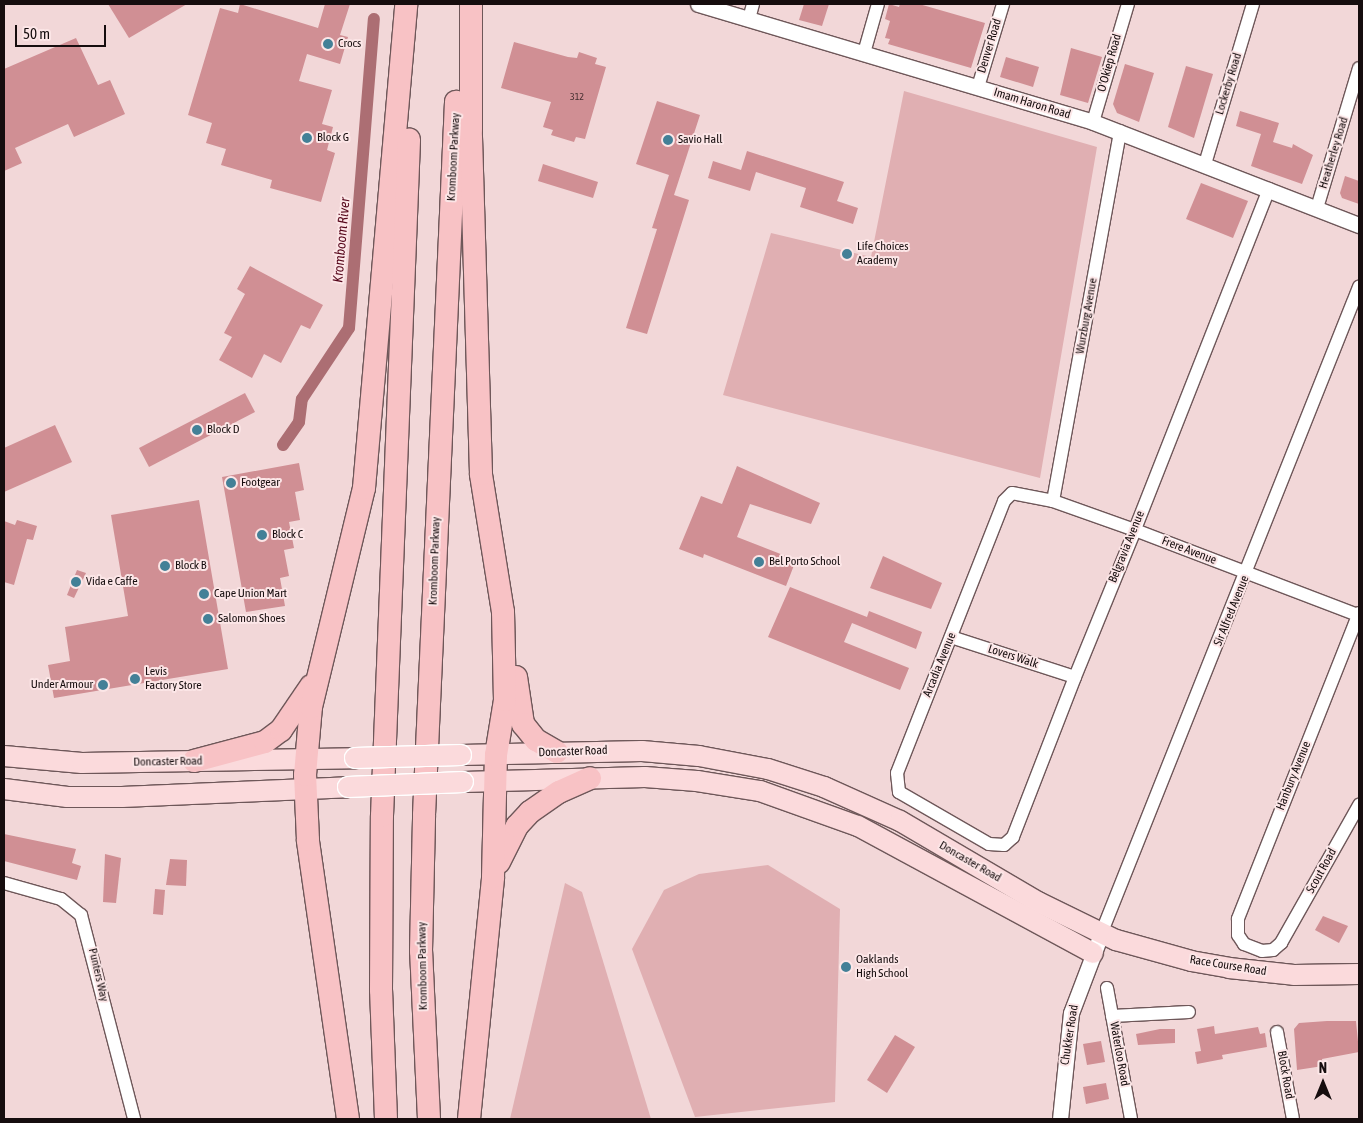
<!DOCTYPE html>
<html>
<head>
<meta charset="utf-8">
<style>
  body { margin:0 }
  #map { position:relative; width:1363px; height:1123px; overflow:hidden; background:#f2d7d8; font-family:"Asap Condensed",sans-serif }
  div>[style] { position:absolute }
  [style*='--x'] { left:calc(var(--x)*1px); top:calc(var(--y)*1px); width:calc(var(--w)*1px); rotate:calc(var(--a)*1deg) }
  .green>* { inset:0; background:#e0afb2 }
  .canal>* { height:12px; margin:-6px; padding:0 6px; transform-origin:6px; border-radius:6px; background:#ac6e73 }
  .building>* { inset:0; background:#d08f94 }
  .roads { filter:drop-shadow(1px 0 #6e5759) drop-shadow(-1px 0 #6e5759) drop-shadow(0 1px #6e5759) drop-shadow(0 -1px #6e5759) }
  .minor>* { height:12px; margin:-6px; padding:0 6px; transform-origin:6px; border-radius:6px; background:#fff }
  .tertiary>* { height:15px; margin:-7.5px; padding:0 7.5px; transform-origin:7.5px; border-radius:7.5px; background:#fff }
  .primary>* { height:20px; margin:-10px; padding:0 10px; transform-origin:10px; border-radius:10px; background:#fbdadc }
  .motorway>* { height:22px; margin:-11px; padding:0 11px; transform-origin:11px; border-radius:11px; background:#f8c2c5 }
  .bridges { filter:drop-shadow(1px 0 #fff) drop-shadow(-1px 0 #fff) drop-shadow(0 1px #fff) drop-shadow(0 -1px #fff) }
  .primary-bridge>* { height:20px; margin:-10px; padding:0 10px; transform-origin:10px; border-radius:10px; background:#fbdadc }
  .dots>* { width:14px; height:14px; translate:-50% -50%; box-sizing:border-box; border:2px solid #fce6e7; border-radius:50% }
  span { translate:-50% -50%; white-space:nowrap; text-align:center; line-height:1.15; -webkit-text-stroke:4px #fce6e7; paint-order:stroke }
  .number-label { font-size:10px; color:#442e30 }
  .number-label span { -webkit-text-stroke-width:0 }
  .poi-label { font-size:12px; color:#160d0e }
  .left { translate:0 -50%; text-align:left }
  .right { translate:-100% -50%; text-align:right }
  .street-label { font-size:12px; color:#160d0e }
  .water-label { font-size:14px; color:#56071b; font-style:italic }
  .frame { position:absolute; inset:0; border:5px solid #160d0e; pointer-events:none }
  .north { position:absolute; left:1298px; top:1058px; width:50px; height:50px; -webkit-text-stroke:4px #fce6e7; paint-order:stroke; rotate:0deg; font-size:14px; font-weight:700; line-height:20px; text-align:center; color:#160d0e }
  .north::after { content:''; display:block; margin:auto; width:18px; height:22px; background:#160d0e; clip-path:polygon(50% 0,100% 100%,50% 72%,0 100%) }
  .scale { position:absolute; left:15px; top:25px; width:91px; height:22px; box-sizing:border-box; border:2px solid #160d0e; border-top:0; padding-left:6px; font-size:15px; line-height:18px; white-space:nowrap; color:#160d0e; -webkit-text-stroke:4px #fce6e7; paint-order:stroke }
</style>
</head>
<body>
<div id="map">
  <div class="green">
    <i style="clip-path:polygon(904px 91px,1097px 147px,1040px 478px,723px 395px,771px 233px,871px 257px)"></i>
    <i style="clip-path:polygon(768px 865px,840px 909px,835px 1102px,695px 1117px,632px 949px,664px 890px,699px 874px)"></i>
    <i style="clip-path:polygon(565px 883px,582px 892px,651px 1119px,510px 1119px)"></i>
  </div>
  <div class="canal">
    <i style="--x:283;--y:445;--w:28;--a:-55"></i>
    <i style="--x:299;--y:422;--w:23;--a:-83"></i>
    <i style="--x:302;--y:399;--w:85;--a:-56.5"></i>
    <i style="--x:349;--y:328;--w:310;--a:-85.4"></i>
  </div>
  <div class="building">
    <i style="clip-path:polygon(108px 4px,187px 4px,129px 38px)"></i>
    <i style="clip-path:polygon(240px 4px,318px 28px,325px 4px,350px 4px,340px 35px,348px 37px,340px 64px,307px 54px,299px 81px,332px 90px,322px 124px,333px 127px,327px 150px,335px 153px,321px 202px,270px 188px,272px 180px,221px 165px,226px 149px,206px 143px,212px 123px,188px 115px,220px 8px,238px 13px)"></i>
    <i style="clip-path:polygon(804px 4px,829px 4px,822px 26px,799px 20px)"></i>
    <i style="clip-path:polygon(889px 4px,899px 7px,900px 4px,919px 4px,985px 23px,971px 68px,888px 44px,890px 39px,885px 38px,890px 21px,885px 19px)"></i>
    <i style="clip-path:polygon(76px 38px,98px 85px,110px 80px,125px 114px,74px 137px,68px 124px,15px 148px,22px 163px,4px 171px,4px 69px)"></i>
    <i style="clip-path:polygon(514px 42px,568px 57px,577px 58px,579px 52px,597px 58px,595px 64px,606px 67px,585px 139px,576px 137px,574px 142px,551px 135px,553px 130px,543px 127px,551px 102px,501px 88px)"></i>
    <i style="clip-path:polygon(1071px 48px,1102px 57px,1088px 103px,1060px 95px)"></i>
    <i style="clip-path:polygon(1006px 57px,1039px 67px,1033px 87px,1000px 77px)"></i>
    <i style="clip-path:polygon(1125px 64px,1154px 73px,1139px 122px,1117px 113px,1113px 104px)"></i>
    <i style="clip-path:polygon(1186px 66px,1213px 74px,1194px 138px,1168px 127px)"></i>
    <i style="clip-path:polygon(657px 101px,700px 115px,674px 195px,689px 200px,647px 334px,626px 328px,657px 229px,652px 228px,669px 175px,636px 164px)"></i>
    <i style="clip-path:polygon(1240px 111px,1279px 123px,1273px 142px,1292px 148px,1293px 144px,1313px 155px,1302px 184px,1251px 166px,1261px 134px,1236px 126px)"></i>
    <i style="clip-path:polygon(747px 151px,844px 182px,837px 201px,858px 208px,853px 224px,800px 207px,806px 188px,756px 172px,750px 191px,708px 178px,713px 161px,741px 170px)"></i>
    <i style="clip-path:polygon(543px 164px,598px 182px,593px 198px,538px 181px)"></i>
    <i style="clip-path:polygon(1345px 176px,1359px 181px,1359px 204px,1342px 198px,1340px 193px)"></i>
    <i style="clip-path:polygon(1201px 183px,1248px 201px,1233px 238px,1186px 219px)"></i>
    <i style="clip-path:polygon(250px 266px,323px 305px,310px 329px,301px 325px,281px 363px,264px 354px,252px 378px,219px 360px,232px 337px,224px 333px,245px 294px,237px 289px)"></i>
    <i style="clip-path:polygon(245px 393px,255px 412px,149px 467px,139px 448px)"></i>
    <i style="clip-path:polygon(55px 425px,72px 462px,4px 492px,4px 448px)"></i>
    <i style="clip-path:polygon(299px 463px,304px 490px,295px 492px,300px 520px,289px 522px,294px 548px,284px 550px,289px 576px,280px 578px,285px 606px,246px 612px,222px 477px)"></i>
    <i style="clip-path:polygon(737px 466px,820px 503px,811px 524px,750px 504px,737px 537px,796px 560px,786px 586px,704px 554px,703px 558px,679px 549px,701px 496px,722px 504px)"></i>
    <i style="clip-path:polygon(199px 500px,228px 669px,54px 698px,48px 665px,70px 661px,65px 627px,128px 616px,111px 515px)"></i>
    <i style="clip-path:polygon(17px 520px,37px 526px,33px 540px,27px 539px,14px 585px,4px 582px,4px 521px,15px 525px)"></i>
    <i style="clip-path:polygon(883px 556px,942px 583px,931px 609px,870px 588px)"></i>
    <i style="clip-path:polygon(77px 570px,86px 573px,74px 598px,67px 595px)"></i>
    <i style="clip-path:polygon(790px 587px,867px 617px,869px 611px,922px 632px,916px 649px,852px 623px,844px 642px,909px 668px,900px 690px,768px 637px)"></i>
    <i style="clip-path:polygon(4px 834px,76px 849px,72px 863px,81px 866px,77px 880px,4px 861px)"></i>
    <i style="clip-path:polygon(105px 854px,121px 858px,116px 903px,103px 902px)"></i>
    <i style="clip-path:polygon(170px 859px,187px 860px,186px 886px,166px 885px)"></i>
    <i style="clip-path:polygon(155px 889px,165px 890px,163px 915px,153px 914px)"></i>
    <i style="clip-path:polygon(1323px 916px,1348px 926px,1339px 943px,1315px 930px)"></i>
    <i style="clip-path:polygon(1327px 1021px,1356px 1021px,1359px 1052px,1322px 1059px,1323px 1066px,1297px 1070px,1294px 1029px,1299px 1023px)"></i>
    <i style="clip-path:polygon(1214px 1026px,1215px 1034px,1258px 1027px,1260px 1034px,1265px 1033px,1267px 1047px,1222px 1055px,1223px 1059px,1197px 1064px,1195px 1052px,1201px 1051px,1197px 1029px)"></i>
    <i style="clip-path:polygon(1160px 1029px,1175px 1029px,1175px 1043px,1138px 1045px,1136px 1034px)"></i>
    <i style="clip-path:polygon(895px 1035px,915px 1047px,887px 1093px,867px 1080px)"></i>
    <i style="clip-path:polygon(1101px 1041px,1105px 1062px,1087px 1065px,1083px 1044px)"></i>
    <i style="clip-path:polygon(1106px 1083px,1109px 1099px,1086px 1104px,1083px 1087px)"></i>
  </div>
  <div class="roads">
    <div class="minor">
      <i style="--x:749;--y:19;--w:16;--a:-75"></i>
      <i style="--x:864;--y:53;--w:51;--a:-74.1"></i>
      <i style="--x:978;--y:87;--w:87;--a:-73.2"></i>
      <i style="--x:1093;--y:122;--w:123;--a:-73.5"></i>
      <i style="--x:1205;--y:164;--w:167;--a:-73.3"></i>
      <i style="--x:1269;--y:189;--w:366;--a:111.5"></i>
      <i style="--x:1135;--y:530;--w:159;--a:112.2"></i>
      <i style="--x:1075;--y:677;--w:172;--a:111.2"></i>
      <i style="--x:1013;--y:837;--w:12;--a:138"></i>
      <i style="--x:1004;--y:845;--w:15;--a:-176"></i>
      <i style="--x:989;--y:844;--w:104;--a:-150"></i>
      <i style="--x:899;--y:792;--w:19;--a:-96"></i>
      <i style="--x:897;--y:773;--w:292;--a:-68.5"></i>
      <i style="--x:1004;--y:501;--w:11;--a:-45"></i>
      <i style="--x:1012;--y:493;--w:42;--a:11"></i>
      <i style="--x:1053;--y:501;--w:87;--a:19.5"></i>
      <i style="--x:1135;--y:530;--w:239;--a:20.9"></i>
      <i style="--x:1317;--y:208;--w:146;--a:-73.3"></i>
      <i style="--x:1053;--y:501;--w:376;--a:-79.7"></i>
      <i style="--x:1359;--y:613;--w:329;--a:111.6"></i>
      <i style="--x:1238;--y:919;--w:16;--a:90"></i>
      <i style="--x:1238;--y:935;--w:11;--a:56"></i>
      <i style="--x:1244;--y:944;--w:19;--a:21"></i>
      <i style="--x:1262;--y:951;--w:11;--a:-5"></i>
      <i style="--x:1273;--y:950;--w:11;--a:-41"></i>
      <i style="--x:1281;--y:943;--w:159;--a:-60.5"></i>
      <i style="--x:951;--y:637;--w:130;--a:17.9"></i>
      <i style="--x:4;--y:883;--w:59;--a:15.7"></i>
      <i style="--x:61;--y:899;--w:26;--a:39"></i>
      <i style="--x:81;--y:915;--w:211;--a:75.4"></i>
      <i style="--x:1101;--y:934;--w:697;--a:-68.26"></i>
      <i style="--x:1107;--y:988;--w:133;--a:79.6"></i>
      <i style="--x:1112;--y:1016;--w:77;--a:-3"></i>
      <i style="--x:1277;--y:1032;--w:88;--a:79.6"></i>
    </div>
    <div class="tertiary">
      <i style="--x:698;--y:4;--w:412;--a:16.6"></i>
      <i style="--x:1093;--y:122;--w:285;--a:21.2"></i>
      <i style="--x:1060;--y:1119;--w:107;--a:-84.1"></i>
      <i style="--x:1071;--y:1013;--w:85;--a:-69.2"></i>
    </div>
    <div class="primary">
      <i style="--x:461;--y:755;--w:181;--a:-1.3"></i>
      <i style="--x:642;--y:751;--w:57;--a:5"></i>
      <i style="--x:699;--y:756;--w:70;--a:10.7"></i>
      <i style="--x:768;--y:769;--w:59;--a:17.8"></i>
      <i style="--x:824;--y:787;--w:83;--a:24.1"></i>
      <i style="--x:900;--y:821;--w:160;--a:30.4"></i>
      <i style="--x:1038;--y:902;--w:87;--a:26"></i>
      <i style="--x:1116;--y:940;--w:78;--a:15.6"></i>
      <i style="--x:1191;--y:961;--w:39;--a:10"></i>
      <i style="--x:1229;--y:968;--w:65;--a:6.1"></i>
      <i style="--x:1294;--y:975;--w:65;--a:-0.9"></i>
      <i style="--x:4;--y:756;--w:78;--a:5.1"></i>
      <i style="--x:82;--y:763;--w:273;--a:-1"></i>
      <i style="--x:463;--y:782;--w:182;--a:-1.6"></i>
      <i style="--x:645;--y:777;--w:52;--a:4.4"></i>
      <i style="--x:697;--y:781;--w:64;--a:9"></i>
      <i style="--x:760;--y:791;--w:104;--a:19.7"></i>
      <i style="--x:858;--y:826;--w:267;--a:28.4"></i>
      <i style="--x:4;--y:789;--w:64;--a:7.2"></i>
      <i style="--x:67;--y:797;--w:55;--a:0"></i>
      <i style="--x:122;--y:797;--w:226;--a:-2.5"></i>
    </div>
    <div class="motorway">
      <i style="--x:516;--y:677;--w:48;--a:81.5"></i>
      <i style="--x:523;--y:724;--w:21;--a:51"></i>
      <i style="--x:536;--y:740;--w:24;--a:30"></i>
      <i style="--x:194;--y:761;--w:73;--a:-15"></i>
      <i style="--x:265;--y:742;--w:20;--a:-37"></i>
      <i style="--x:281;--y:730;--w:53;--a:-55.7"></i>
      <i style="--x:499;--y:862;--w:40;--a:-63.4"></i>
      <i style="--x:517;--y:826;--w:19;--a:-47"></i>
      <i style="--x:530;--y:812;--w:35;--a:-35"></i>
      <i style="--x:559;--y:792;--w:34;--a:-24"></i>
      <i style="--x:348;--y:1119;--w:282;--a:-98.2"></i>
      <i style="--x:308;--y:840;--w:65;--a:-92.6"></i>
      <i style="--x:305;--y:775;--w:68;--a:-85"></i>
      <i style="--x:311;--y:707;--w:225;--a:-76.4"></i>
      <i style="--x:364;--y:488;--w:486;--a:-85"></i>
      <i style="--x:386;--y:1119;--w:129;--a:-92.2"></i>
      <i style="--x:381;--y:990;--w:174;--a:-89.7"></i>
      <i style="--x:382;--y:816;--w:677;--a:-87.71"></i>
      <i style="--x:429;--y:1119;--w:168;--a:-92.7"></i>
      <i style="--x:421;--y:951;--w:136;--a:-88.7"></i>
      <i style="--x:424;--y:815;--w:714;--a:-87.43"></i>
      <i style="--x:469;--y:1119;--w:243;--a:-84.3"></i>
      <i style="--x:493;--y:877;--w:122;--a:-88.6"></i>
      <i style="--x:496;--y:755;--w:56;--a:-80.7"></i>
      <i style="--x:505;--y:700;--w:88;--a:-91.3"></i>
      <i style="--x:503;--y:612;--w:140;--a:-99.1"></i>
      <i style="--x:481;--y:474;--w:345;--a:-91.7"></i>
      <i style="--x:471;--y:129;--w:125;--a:-90"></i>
    </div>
  </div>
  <div class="bridges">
    <div class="primary-bridge">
      <i style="--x:355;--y:758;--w:106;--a:-1.6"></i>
      <i style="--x:348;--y:787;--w:115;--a:-2.5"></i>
    </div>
  </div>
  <div class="dots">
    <i style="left:328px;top:44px;background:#438097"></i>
    <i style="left:307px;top:138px;background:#438097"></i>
    <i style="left:668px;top:140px;background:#438097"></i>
    <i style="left:847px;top:254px;background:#438097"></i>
    <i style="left:197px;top:430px;background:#438097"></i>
    <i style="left:231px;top:483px;background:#438097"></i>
    <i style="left:262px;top:535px;background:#438097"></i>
    <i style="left:759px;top:562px;background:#438097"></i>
    <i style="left:165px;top:566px;background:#438097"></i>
    <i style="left:76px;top:582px;background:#438097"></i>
    <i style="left:204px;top:594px;background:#438097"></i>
    <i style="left:208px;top:619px;background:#438097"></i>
    <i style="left:135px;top:679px;background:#438097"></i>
    <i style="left:103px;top:685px;background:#438097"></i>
    <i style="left:846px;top:967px;background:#438097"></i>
  </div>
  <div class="number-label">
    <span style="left:577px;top:97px">312</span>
  </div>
  <div class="poi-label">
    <span class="left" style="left:338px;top:44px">Crocs</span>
    <span class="left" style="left:317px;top:138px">Block G</span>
    <span class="left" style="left:678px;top:140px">Savio Hall</span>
    <span class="left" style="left:857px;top:254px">Life Choices<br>Academy</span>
    <span class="left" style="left:207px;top:430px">Block D</span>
    <span class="left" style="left:241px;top:483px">Footgear</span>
    <span class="left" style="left:272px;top:535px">Block C</span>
    <span class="left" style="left:769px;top:562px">Bel Porto School</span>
    <span class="left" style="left:175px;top:566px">Block B</span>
    <span class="left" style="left:86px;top:582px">Vida e Caffe</span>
    <span class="left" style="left:214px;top:594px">Cape Union Mart</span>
    <span class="left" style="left:218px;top:619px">Salomon Shoes</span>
    <span class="left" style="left:145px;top:679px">Levis<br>Factory Store</span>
    <span class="right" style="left:93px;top:685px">Under Armour</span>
    <span class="left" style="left:856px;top:967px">Oaklands<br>High School</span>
  </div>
  <div class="street-label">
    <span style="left:990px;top:46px;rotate:-73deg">Denver Road</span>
    <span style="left:1110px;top:63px;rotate:-74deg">O'Okiep Road</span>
    <span style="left:1229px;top:84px;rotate:-73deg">Lockerby Road</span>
    <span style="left:1032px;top:104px;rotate:17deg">Imam Haron Road</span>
    <span style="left:1334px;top:153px;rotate:-73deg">Heatherley Road</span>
    <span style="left:454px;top:157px;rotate:-87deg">Kromboom Parkway</span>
    <span style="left:1087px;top:316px;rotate:-80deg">Wurzburg Avenue</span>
    <span style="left:1127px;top:547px;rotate:-68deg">Belgravia Avenue</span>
    <span style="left:1189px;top:551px;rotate:21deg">Frere Avenue</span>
    <span style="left:435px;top:561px;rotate:-88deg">Kromboom Parkway</span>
    <span style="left:1232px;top:611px;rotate:-68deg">Sir Alfred Avenue</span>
    <span style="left:1013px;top:657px;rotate:18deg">Lovers Walk</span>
    <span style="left:940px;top:665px;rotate:-68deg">Arcadia Avenue</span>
    <span style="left:573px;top:752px;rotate:-2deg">Doncaster Road</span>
    <span style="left:168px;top:762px;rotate:-1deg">Doncaster Road</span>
    <span style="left:1294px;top:776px;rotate:-68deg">Hanbury Avenue</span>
    <span style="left:970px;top:862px;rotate:30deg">Doncaster Road</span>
    <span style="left:1322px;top:871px;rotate:-61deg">Scout Road</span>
    <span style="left:423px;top:966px;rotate:-91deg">Kromboom Parkway</span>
    <span style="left:1228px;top:966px;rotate:9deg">Race Course Road</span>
    <span style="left:98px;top:975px;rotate:77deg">Punters Way</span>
    <span style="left:1070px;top:1035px;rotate:-81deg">Chukker Road</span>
    <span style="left:1119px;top:1054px;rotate:80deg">Waterloo Road</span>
    <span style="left:1285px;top:1075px;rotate:80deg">Block Road</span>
  </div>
  <div class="water-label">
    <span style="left:341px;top:240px;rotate:-85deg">Kromboom River</span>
  </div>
  <div class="frame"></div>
  <div class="north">N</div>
  <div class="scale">50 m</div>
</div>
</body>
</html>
